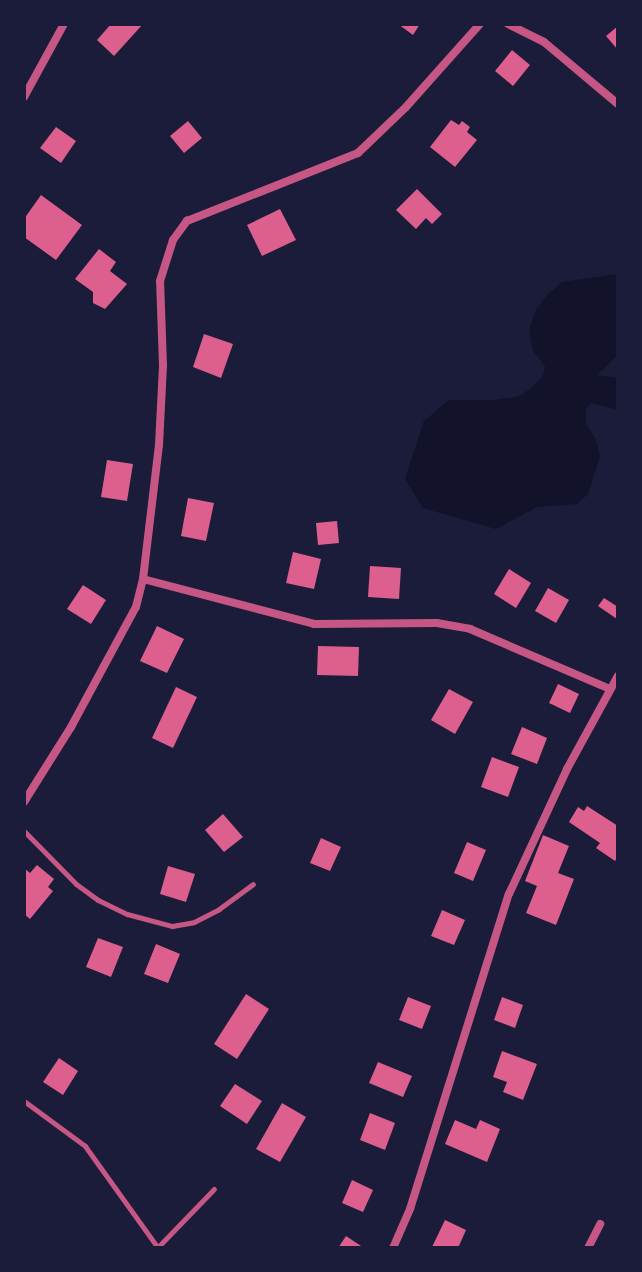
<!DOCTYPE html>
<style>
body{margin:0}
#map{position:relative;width:642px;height:1272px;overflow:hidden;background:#1b1b3a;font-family:"Fira Sans Condensed",sans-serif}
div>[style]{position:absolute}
.water>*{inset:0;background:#12122b}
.building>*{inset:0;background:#dd5f8e}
.service>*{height:5px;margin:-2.5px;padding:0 2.5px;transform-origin:2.5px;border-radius:2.5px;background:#c65784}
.minor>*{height:8px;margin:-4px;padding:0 4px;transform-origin:4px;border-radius:4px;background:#c65784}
span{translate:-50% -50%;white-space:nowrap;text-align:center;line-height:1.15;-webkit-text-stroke:6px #1b1b3a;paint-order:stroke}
.frame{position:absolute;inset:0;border:26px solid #1b1b3a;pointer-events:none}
</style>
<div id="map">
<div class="water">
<i style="clip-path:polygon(618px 274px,618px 355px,597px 375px,618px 378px,618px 410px,591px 403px,586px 410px,586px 424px,596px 440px,600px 456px,588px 494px,577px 504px,537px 507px,496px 529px,423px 508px,405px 479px,424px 421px,449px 400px,495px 400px,520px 396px,530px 389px,543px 376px,545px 366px,533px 351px,529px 330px,536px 310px,547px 295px,562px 282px)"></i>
</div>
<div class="building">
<i style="clip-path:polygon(111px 24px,143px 24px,114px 56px,97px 40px)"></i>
<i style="clip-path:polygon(398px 24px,420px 24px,413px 35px)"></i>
<i style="clip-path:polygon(618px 26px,618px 50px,606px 36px)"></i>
<i style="clip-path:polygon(512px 50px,530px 65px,513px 86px,495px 71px)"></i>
<i style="clip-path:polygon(451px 120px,459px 125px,462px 121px,470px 127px,467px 132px,477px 140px,455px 167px,430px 147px)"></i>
<i style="clip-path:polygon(188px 121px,202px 138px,184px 153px,170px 136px)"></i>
<i style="clip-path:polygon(56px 127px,76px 141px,61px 163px,40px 148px)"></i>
<i style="clip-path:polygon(417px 189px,442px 214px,432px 224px,426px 218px,416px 229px,396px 210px)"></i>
<i style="clip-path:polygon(41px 195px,82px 225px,56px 260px,24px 237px,24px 219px)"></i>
<i style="clip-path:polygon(280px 209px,296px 240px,262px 256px,247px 225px)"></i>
<i style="clip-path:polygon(99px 249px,116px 262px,110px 271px,127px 284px,105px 309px,93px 303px,93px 292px,75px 279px)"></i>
<i style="clip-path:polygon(204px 334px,233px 344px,221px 378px,193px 367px)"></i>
<i style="clip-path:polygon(107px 460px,133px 464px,127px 501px,101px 497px)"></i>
<i style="clip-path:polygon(188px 498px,214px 503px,206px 541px,181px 536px)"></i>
<i style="clip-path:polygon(337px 521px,339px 543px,318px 545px,316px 523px)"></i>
<i style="clip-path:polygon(293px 552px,321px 559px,314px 589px,286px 583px)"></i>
<i style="clip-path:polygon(370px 566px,401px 568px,399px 599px,368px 597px)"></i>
<i style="clip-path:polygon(509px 569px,531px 583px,516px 608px,494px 594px)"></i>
<i style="clip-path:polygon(83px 585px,106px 600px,91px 624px,67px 609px)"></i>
<i style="clip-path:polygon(548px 588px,569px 600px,556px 623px,535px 611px)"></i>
<i style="clip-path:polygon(604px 598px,618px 607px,617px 619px,598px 606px)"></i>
<i style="clip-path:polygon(157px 626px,184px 639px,167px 673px,140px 661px)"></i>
<i style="clip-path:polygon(318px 646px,359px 647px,358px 676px,317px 675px)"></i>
<i style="clip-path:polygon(558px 684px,579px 694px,570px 713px,549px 703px)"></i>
<i style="clip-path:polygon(176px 687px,197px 697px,173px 748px,152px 738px)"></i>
<i style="clip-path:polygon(449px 689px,473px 702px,455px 734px,431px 720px)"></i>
<i style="clip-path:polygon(522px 727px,547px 738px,537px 764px,511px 754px)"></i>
<i style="clip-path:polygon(492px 757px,519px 767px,508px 797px,481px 787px)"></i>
<i style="clip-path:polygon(587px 806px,618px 826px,618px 856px,615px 861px,596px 848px,600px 843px,569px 822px,578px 807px,584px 811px)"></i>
<i style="clip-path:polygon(223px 814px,243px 837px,224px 852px,205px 830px)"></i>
<i style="clip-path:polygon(543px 835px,569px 846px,558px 873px,574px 879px,556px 925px,526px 913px,537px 886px,525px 881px)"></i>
<i style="clip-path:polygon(321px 838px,341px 847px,330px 871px,310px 863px)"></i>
<i style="clip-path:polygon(467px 842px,486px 850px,473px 881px,454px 873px)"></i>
<i style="clip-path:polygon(37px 865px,54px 879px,48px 887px,53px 891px,30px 919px,24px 914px,24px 868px,30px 873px)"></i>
<i style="clip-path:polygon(168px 866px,195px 874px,186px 902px,160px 894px)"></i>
<i style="clip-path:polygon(442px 910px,465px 920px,454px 945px,431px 936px)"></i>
<i style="clip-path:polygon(98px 938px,123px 947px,111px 977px,86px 967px)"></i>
<i style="clip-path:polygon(156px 944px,180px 954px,168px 983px,144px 974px)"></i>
<i style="clip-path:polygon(246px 994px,269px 1009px,237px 1059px,214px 1044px)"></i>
<i style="clip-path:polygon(408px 997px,431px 1006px,422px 1029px,399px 1020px)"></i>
<i style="clip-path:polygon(502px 997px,523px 1005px,515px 1028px,494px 1020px)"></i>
<i style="clip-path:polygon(502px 1051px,537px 1064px,523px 1100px,503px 1092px,507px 1082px,493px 1077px)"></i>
<i style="clip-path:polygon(59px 1058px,78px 1071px,63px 1095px,43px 1082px)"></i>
<i style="clip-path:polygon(378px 1062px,412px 1076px,403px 1097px,369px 1083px)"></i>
<i style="clip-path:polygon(235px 1084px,262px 1101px,247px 1124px,220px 1106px)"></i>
<i style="clip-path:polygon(282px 1103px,306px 1117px,280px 1162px,256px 1149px)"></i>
<i style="clip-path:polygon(370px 1113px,395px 1123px,385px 1150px,360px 1140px)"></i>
<i style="clip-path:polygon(455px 1120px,476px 1129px,480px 1120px,500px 1129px,487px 1162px,445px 1144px)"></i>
<i style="clip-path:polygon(352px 1180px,373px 1190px,363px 1212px,342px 1203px)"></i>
<i style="clip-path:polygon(445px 1220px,466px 1230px,458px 1248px,432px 1247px)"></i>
<i style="clip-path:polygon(346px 1236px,364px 1248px,338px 1248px)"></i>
</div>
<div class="service">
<i style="left:24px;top:831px;width:74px;rotate:45.5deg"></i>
<i style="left:76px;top:884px;width:27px;rotate:36deg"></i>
<i style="left:98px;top:900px;width:32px;rotate:26deg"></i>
<i style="left:127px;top:914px;width:47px;rotate:14.9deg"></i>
<i style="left:172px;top:926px;width:22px;rotate:-10deg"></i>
<i style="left:194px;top:922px;width:28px;rotate:-27deg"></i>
<i style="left:219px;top:909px;width:42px;rotate:-36.3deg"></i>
<i style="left:24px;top:1101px;width:76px;rotate:36.4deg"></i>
<i style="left:85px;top:1146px;width:125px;rotate:54.4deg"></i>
<i style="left:157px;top:1248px;width:82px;rotate:-46deg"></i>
</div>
<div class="minor">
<i style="left:508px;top:24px;width:40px;rotate:26.6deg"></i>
<i style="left:544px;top:42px;width:97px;rotate:40deg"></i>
<i style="left:24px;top:97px;width:83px;rotate:-61.3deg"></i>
<i style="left:143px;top:579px;width:177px;rotate:14.7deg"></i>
<i style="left:314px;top:624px;width:123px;rotate:-0.5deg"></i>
<i style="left:437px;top:623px;width:34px;rotate:10deg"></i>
<i style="left:470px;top:629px;width:152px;rotate:23.2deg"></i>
<i style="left:24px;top:802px;width:89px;rotate:-57.9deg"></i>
<i style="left:71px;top:727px;width:136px;rotate:-61.6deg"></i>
<i style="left:136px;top:607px;width:29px;rotate:-76deg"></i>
<i style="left:143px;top:579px;width:135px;rotate:-83.2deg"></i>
<i style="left:159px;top:445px;width:80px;rotate:-87.1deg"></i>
<i style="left:163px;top:365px;width:84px;rotate:-92deg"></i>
<i style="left:160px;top:281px;width:43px;rotate:-72.4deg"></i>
<i style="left:173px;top:240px;width:24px;rotate:-54deg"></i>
<i style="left:187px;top:221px;width:184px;rotate:-21.7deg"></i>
<i style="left:358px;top:153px;width:66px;rotate:-43.8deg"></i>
<i style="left:406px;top:107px;width:111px;rotate:-48.3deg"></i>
<i style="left:393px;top:1248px;width:43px;rotate:-66.4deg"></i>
<i style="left:410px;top:1209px;width:330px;rotate:-72.6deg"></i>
<i style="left:509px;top:894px;width:138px;rotate:-65.1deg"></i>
<i style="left:567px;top:769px;width:106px;rotate:-61.3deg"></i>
<i style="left:588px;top:1248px;width:27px;rotate:-63deg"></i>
</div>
<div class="frame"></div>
</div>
